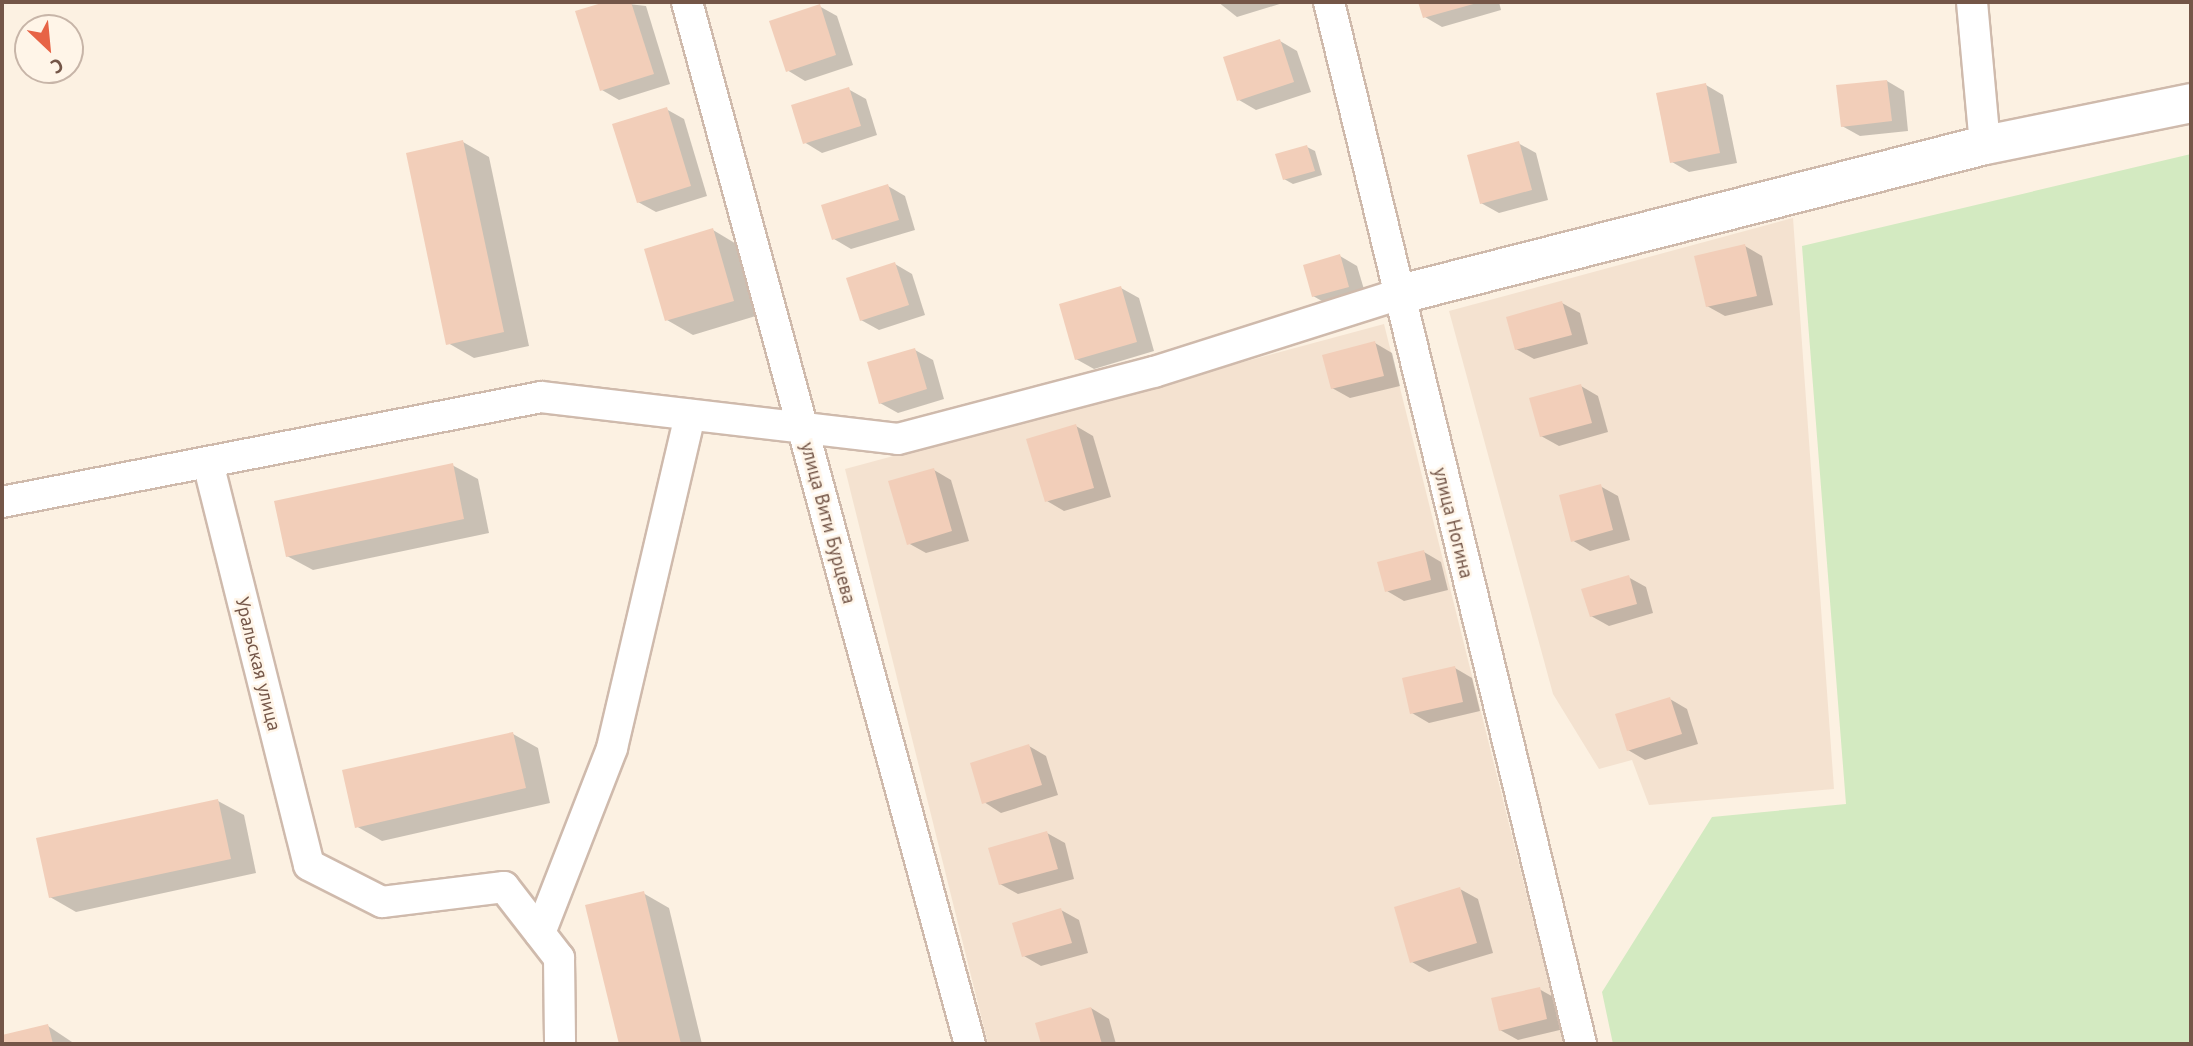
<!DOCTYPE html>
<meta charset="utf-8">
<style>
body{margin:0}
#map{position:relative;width:2193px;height:1046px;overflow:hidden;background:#fcf1e2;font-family:"PT Sans",sans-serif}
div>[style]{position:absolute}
.residential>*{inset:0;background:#f4e2d0}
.green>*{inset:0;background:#d3eac1}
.shadow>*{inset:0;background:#0003}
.building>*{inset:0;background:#f2ceb9}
.roads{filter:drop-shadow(2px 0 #cfbaac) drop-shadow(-2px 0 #cfbaac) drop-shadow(0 2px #cfbaac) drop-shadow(0 -2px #cfbaac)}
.street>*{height:30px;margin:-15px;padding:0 15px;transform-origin:15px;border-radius:15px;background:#fff}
.secondary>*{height:38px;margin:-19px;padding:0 19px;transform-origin:19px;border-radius:19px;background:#fff}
span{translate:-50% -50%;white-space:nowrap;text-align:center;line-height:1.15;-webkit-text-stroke:5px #fff5e8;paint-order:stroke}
.street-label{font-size:19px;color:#745648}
.frame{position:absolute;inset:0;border:4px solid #745648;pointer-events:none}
.north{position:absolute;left:14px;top:14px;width:70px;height:70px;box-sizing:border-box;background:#fff5e8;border:2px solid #c7b5a8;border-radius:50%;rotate:154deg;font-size:19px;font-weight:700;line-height:28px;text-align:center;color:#745648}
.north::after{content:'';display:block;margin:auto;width:24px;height:32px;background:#e76446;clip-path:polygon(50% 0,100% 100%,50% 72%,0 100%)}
</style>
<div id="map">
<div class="residential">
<i style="clip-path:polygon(1793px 218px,1834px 789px,1649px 805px,1632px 760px,1599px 769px,1553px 694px,1449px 311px)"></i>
<i style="clip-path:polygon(1384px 324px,1564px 1044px,988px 1044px,845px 469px)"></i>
</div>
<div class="green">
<i style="clip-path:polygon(2191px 154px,2191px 1044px,1613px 1044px,1602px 992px,1712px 817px,1846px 804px,1802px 246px)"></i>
</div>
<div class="shadow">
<i style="clip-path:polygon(611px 2px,646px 6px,670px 84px,619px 100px,602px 90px,577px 12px)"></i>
<i style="clip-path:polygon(1218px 2px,1282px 2px,1283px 3px,1237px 17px)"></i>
<i style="clip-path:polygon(1420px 2px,1499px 2px,1501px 10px,1442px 27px,1425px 17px)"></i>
<i style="clip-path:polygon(819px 6px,837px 16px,853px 65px,805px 81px,787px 70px)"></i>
<i style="clip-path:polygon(1280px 41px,1297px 51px,1311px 92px,1256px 110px,1239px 100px)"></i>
<i style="clip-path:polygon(1887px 81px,1904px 91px,1908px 131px,1860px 136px,1842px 126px)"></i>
<i style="clip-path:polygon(1706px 85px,1723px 95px,1737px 163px,1689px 172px,1672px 162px)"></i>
<i style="clip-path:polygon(848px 89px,866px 99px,877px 135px,822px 153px,804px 142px)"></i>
<i style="clip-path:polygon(666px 109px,684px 119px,707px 196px,656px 212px,638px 202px)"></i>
<i style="clip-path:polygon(463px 142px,489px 157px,529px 346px,474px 358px,448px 343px)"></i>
<i style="clip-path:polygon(1518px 143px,1536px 153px,1548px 200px,1499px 213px,1481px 203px)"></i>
<i style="clip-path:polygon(1307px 147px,1315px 151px,1322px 175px,1293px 184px,1284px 179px)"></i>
<i style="clip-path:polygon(888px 186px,905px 196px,915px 230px,851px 249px,834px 239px)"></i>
<i style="clip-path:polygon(713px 230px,738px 245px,759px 315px,693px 335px,667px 320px)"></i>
<i style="clip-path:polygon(1745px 246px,1762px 256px,1773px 305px,1725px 316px,1707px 306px)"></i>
<i style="clip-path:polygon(1340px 256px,1357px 266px,1366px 296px,1331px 306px,1313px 296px)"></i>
<i style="clip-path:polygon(895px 264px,912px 274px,925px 315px,879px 330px,861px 320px)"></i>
<i style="clip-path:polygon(1121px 288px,1139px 298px,1154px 351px,1094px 369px,1076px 359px)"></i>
<i style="clip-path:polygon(1562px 303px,1580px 313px,1588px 344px,1534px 359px,1516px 349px)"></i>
<i style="clip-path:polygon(1375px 343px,1392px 353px,1400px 386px,1350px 398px,1332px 388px)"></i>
<i style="clip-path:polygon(915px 350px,933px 360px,944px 399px,898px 413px,880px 403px)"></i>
<i style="clip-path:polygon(1581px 386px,1598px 396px,1608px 432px,1559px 446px,1541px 436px)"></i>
<i style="clip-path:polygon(1076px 426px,1093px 436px,1111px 497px,1064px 511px,1047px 501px)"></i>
<i style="clip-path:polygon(452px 465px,478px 479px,489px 533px,313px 570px,287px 556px)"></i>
<i style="clip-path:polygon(934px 470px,951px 480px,969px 541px,926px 553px,908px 543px)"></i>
<i style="clip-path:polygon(1600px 486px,1618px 496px,1630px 540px,1590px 551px,1572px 540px)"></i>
<i style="clip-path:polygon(1424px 552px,1441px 562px,1448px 590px,1404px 601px,1387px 591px)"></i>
<i style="clip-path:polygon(1628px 577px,1646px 587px,1653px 613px,1609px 626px,1591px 616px)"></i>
<i style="clip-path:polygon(1455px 668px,1472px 678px,1480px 711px,1429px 723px,1412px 713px)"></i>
<i style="clip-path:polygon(1670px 699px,1687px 709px,1698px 744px,1645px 760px,1628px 750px)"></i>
<i style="clip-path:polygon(513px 734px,538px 748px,550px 803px,382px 841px,356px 826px)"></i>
<i style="clip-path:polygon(1029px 746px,1046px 756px,1058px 795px,1001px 813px,984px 802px)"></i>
<i style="clip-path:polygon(218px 801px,244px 815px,256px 873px,76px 912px,50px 897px)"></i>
<i style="clip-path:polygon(1047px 833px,1065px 843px,1074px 879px,1018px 894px,1000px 884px)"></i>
<i style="clip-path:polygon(1460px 889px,1478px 899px,1493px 953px,1429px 972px,1412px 962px)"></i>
<i style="clip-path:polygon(643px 893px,669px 908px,702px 1044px,621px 1044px,587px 906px)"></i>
<i style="clip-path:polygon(1061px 910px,1079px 920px,1088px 953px,1041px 966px,1024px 956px)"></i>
<i style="clip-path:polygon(1539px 989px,1557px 999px,1564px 1029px,1518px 1040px,1500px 1030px)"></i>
<i style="clip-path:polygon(1091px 1008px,1109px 1019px,1116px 1044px,1043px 1044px,1037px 1024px)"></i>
<i style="clip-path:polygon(48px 1026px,75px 1044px,2px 1044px,2px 1037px)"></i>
</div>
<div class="building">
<i style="clip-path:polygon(605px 2px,631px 2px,654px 74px,600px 91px,575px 11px)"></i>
<i style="clip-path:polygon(1418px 2px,1477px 2px,1477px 3px,1423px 18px)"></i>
<i style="clip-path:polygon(820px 4px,836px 55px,786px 72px,769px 21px)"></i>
<i style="clip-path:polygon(1280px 39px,1294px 82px,1237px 101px,1223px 57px)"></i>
<i style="clip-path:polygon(1887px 80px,1892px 121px,1841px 127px,1836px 85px)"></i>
<i style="clip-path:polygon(1706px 83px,1720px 153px,1670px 163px,1656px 93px)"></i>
<i style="clip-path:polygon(849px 87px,861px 126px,803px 144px,791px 105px)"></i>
<i style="clip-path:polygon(667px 107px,691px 186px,637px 203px,612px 124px)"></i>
<i style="clip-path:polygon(463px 140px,504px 332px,446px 345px,406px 153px)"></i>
<i style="clip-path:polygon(1519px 141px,1532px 190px,1480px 204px,1467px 155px)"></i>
<i style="clip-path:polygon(1307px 145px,1315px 171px,1283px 180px,1275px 154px)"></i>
<i style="clip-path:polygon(888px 184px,899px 220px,832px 240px,821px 205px)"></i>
<i style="clip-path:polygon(713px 228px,734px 301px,665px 321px,644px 249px)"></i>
<i style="clip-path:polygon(1745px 244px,1757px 296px,1706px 307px,1694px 256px)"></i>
<i style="clip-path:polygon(1340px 254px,1349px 287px,1312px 297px,1303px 265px)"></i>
<i style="clip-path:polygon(895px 262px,909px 305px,860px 321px,846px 278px)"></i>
<i style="clip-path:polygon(1121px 286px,1137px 342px,1075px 360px,1059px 304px)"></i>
<i style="clip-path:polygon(1562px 301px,1572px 335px,1515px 350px,1506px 317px)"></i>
<i style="clip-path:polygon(1375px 341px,1384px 376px,1331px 389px,1322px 355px)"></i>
<i style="clip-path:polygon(915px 348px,927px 389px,879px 404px,867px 362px)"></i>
<i style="clip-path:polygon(1581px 384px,1592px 423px,1540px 437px,1529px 398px)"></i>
<i style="clip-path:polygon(1076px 424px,1094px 488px,1045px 502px,1026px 439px)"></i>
<i style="clip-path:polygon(453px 463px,464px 519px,286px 557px,274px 501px)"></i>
<i style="clip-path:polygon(934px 468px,952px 531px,907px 545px,888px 481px)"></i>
<i style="clip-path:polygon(1601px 484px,1613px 530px,1571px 542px,1559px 495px)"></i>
<i style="clip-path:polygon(1424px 550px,1431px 580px,1385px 592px,1377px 562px)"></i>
<i style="clip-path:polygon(1629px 575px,1637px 604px,1590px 617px,1581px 589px)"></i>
<i style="clip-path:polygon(1455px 666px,1463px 702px,1410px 714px,1402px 678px)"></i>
<i style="clip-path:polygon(1670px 697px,1682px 734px,1627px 751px,1615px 714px)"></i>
<i style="clip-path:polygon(513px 732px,526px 788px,355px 828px,342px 770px)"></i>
<i style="clip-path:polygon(1029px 744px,1042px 785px,982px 804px,970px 763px)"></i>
<i style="clip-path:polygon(218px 799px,231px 859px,49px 898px,36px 838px)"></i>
<i style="clip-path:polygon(1047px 831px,1058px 869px,999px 885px,988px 848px)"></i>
<i style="clip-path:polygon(1460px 887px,1477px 943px,1410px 963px,1394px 907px)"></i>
<i style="clip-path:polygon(644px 891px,681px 1044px,619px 1044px,585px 905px)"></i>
<i style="clip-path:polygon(1061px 908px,1072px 943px,1022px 957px,1012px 923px)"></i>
<i style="clip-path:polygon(1540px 987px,1547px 1019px,1499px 1031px,1491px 998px)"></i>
<i style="clip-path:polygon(1091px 1007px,1102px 1044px,1041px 1044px,1035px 1023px)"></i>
<i style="clip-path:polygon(48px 1024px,53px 1044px,2px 1044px,2px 1035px)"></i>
</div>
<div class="roads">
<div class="street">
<i style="left:687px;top:2px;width:1080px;rotate:74.81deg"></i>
<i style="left:1329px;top:2px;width:1072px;rotate:76.4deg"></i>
<i style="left:1972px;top:2px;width:144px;rotate:84.8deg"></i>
<i style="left:208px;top:463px;width:414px;rotate:75.9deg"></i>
<i style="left:309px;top:865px;width:82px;rotate:26.9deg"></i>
<i style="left:382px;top:902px;width:123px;rotate:-7deg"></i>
<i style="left:504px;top:887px;width:90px;rotate:52.2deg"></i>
<i style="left:559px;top:958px;width:86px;rotate:89.3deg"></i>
<i style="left:2px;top:502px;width:549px;rotate:-11.02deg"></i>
<i style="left:541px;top:397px;width:359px;rotate:6.7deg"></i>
<i style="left:898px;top:439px;width:265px;rotate:-14.7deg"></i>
<i style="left:1154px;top:372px;width:255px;rotate:-17.6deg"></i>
<i style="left:540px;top:933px;width:199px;rotate:-68.7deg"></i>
<i style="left:612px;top:748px;width:342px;rotate:-76.8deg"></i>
</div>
<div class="secondary">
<i style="left:1397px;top:295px;width:607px;rotate:-14.31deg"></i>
<i style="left:1985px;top:145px;width:210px;rotate:-11.5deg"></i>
</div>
</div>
<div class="street-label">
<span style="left:828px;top:523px;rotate:75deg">улица Вити Бурцева</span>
<span style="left:1453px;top:523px;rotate:76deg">улица Ногина</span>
<span style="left:258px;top:664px;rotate:76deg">Уральская улица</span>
</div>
<div class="frame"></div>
<div class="north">С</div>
</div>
